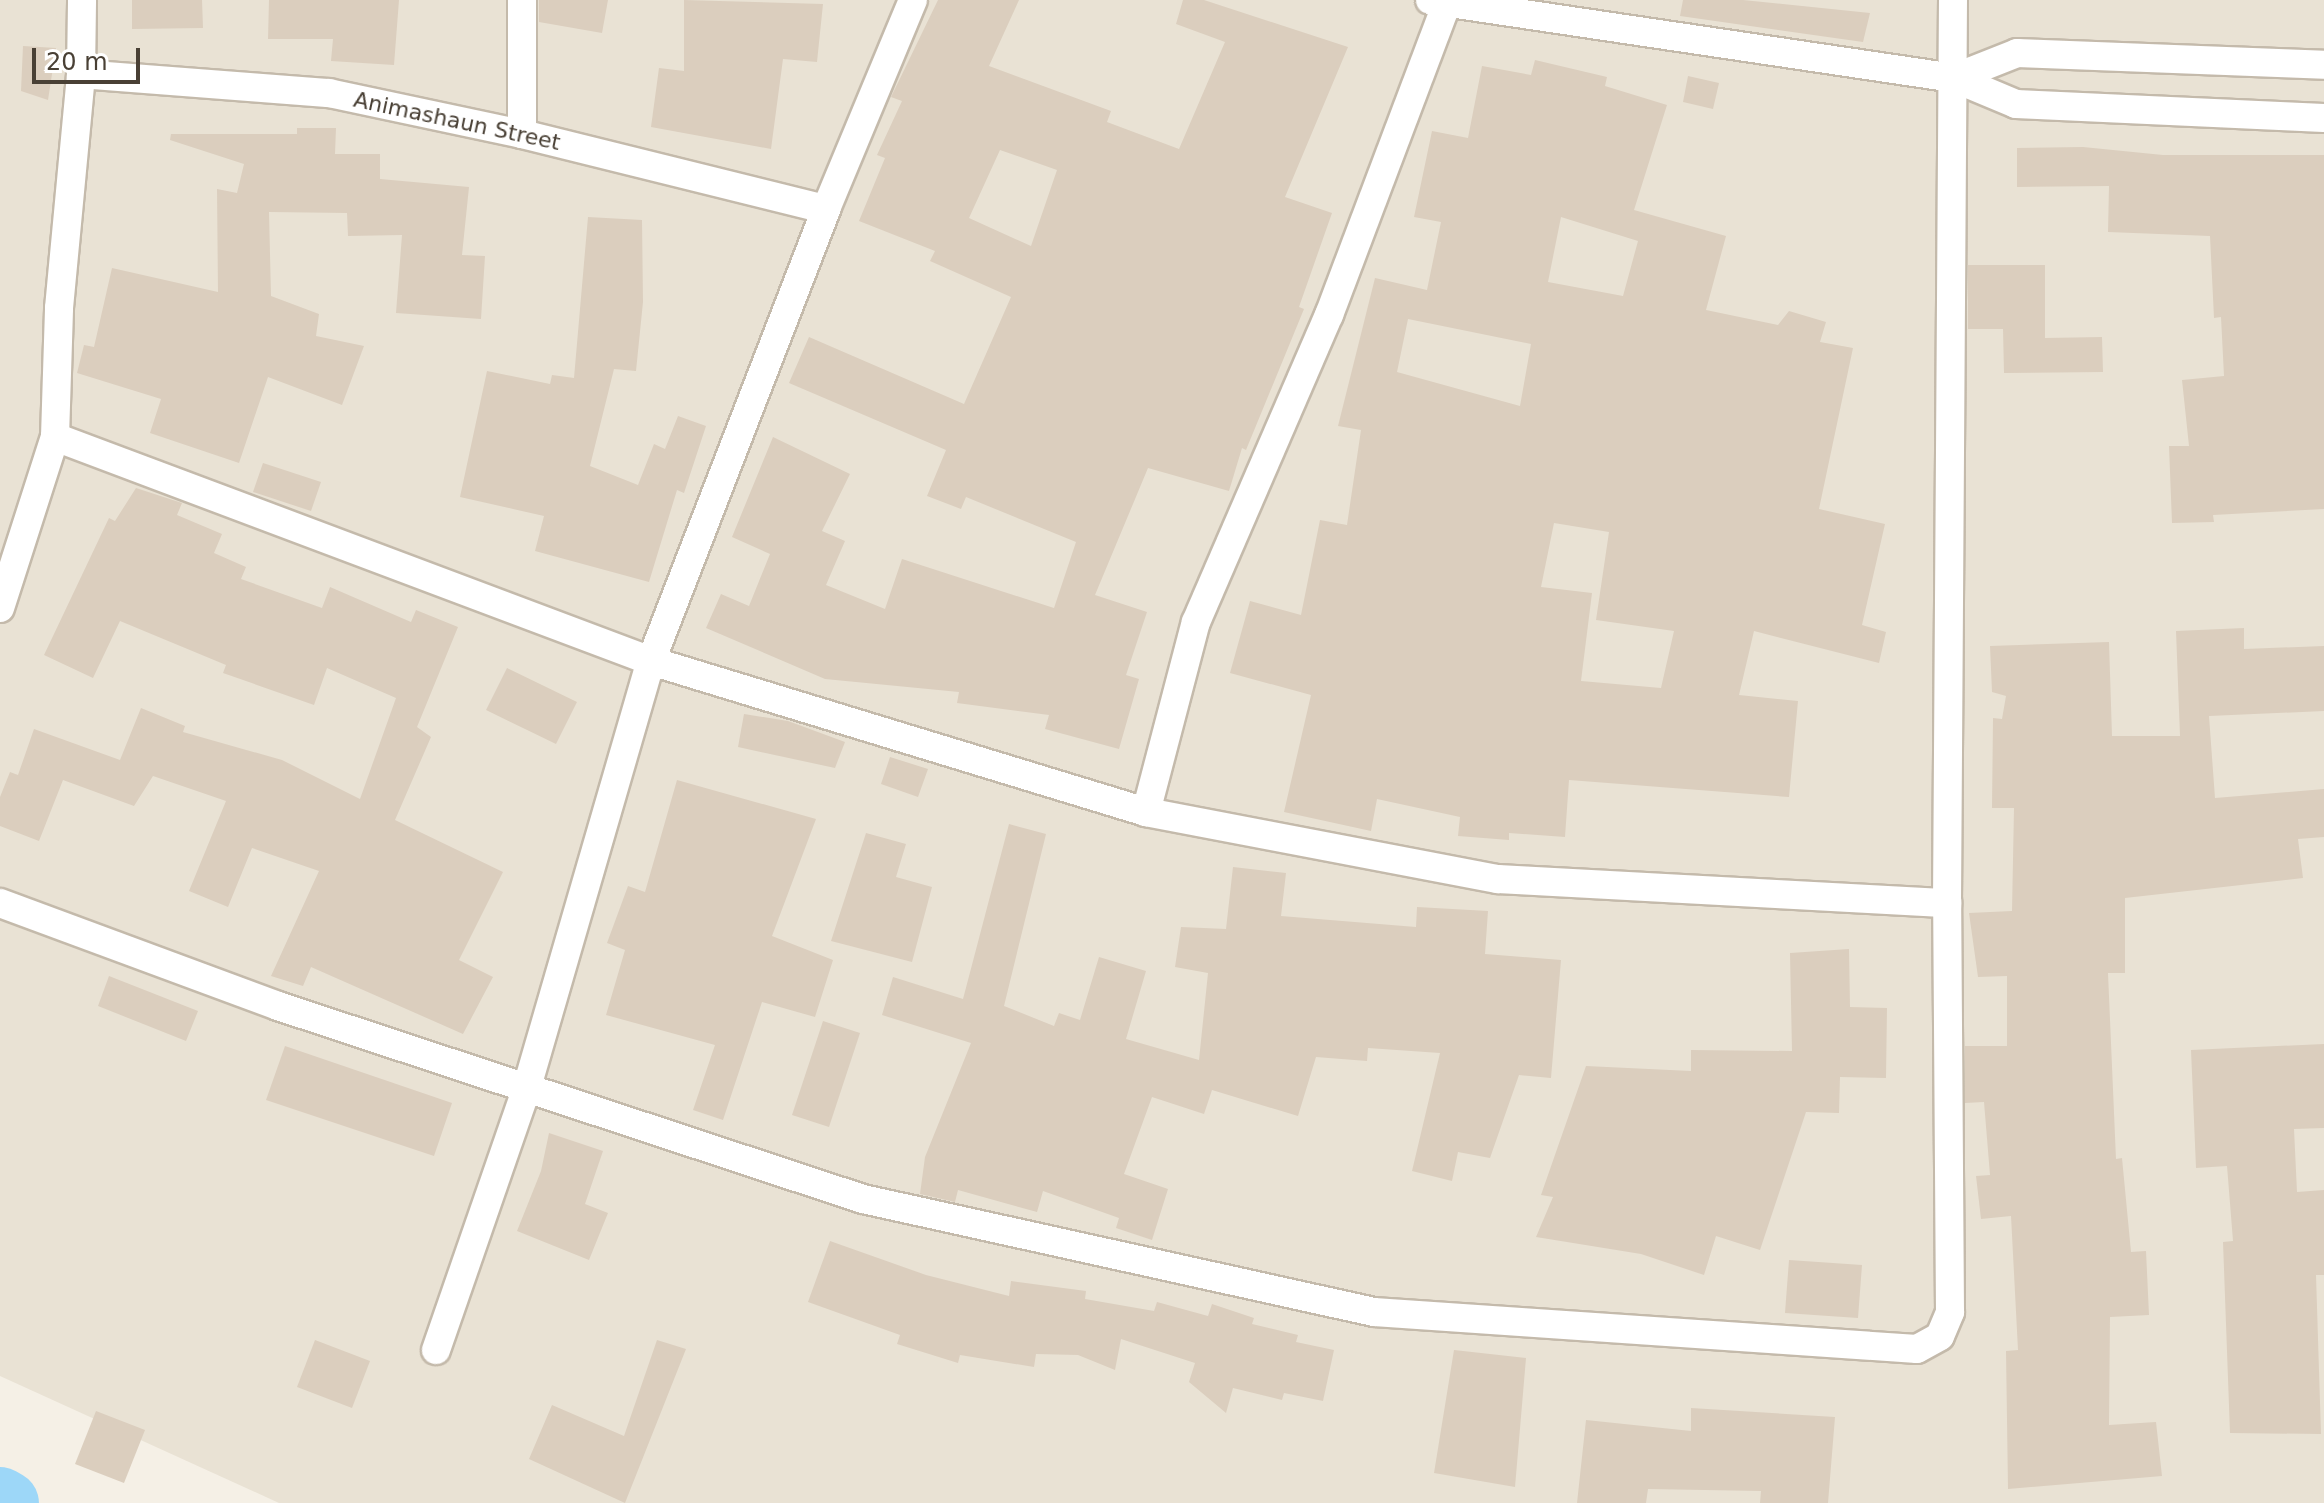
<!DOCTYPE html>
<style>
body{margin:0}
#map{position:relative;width:2324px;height:1503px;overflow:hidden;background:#f5f0e6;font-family:"DejaVu Sans",sans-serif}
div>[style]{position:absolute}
.residential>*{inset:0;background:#e9e2d4}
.river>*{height:64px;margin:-32px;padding:0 32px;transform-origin:32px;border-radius:32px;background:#9dd7f8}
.building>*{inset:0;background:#dbcebe}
.roads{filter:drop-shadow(2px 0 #c4baab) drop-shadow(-2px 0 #c4baab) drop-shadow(0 2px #c4baab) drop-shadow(0 -2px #c4baab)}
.street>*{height:28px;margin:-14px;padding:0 14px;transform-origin:14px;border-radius:14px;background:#fff}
span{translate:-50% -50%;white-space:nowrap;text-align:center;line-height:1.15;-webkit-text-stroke:6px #fff;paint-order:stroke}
.street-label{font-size:22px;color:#494035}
.scale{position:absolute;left:32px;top:48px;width:108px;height:36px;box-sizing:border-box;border:4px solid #494035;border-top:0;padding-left:10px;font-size:24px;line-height:28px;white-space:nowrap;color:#494035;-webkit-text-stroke:6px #fff;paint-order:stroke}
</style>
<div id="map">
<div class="residential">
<i style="clip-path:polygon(0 0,2324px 0,2324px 1503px,279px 1503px,0 1376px)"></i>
</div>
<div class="river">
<i style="left:0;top:1499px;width:8px;rotate:30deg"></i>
</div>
<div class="building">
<i style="clip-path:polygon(132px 0,202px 0,203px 28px,132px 29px)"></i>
<i style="clip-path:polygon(269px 0,399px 0,394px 65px,331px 61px,333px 39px,268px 39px)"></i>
<i style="clip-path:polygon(539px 0,608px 0,602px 33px,539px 22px)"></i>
<i style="clip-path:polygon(684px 0,823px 4px,817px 62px,783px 59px,771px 149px,651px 127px,659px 68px,684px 71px)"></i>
<i style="clip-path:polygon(evenodd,938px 0,1019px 0,989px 66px,1111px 111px,1107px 122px,1179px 149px,1225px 42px,1176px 24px,1183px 0,1204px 0,1348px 47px,1285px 197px,1332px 213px,1299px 307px,1304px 309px,1246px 450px,1242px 448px,1229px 491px,1148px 468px,1095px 595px,1147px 612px,1126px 675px,1139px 679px,1119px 749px,1045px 729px,1049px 715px,957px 703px,959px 692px,825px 679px,706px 628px,721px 594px,749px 606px,770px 554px,732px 537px,773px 437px,850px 474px,822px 531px,845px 541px,826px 585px,885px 609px,902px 559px,1054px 608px,1076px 542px,966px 497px,961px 509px,927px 496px,946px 450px,789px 383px,809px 337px,964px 404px,1011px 297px,930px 261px,935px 251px,859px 221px,885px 158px,877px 155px,902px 101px,891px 97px,938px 0,1000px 150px,1057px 170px,1031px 246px,969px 218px,1000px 150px)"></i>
<i style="clip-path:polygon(1683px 0,1743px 0,1870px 13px,1863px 42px,1680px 16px)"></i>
<i style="clip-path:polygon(23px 46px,56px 48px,48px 100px,21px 91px)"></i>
<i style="clip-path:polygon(evenodd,1535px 60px,1607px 77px,1605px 86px,1667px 105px,1634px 210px,1726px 236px,1706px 310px,1778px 325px,1789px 311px,1826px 322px,1820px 342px,1853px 348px,1819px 509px,1885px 524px,1862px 625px,1886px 632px,1879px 663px,1754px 631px,1739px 695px,1798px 701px,1789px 797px,1569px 780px,1565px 837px,1509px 833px,1509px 840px,1458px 836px,1460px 817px,1377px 799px,1371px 831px,1284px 812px,1311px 695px,1230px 673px,1250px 601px,1301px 615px,1320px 520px,1347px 525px,1361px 430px,1338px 426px,1375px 278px,1427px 290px,1441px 222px,1414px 217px,1432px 131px,1468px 138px,1482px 66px,1531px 75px,1535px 60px,1561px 217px,1638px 241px,1623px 296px,1548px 282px,1561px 217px,1535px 60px,1408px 319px,1531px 344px,1520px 406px,1397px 372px,1408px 319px,1535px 60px,1554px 523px,1609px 532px,1596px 620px,1674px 631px,1661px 688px,1581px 681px,1592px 593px,1541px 587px,1554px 523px)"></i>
<i style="clip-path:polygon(1688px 76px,1719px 83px,1713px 109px,1683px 102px)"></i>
<i style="clip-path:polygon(297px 128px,336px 128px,335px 154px,380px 154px,380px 179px,469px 187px,462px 255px,485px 256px,481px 319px,396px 313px,402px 235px,348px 236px,347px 213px,269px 212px,271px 296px,319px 314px,316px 336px,364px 346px,342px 405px,268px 377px,239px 463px,150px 433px,161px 399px,77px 373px,84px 345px,94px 347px,112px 268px,218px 292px,217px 189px,237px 193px,244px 164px,170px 140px,171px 134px,297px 134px)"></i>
<i style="clip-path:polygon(2083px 147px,2163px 155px,2324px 155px,2324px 509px,2213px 515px,2214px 522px,2172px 523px,2169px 446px,2189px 446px,2182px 380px,2224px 376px,2221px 317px,2214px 318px,2210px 236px,2108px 232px,2109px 186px,2017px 187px,2017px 148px)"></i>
<i style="clip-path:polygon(588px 217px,642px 220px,643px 302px,636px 371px,614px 369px,590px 466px,638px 485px,654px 444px,665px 449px,678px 416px,706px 426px,684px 493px,677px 490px,649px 582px,535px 551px,544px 516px,460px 497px,487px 371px,550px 384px,552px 375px,574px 378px)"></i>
<i style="clip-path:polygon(1968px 265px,2045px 265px,2045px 338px,2102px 337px,2103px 372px,2004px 373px,2003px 329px,1968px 329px)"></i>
<i style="clip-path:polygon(263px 463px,321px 482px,311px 511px,253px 492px)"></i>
<i style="clip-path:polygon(136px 488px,182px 503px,177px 515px,222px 534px,214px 553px,246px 567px,241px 579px,322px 608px,330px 587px,411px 622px,416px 610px,458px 627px,417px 727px,431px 737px,395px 820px,503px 872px,459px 960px,493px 977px,463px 1034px,311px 967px,303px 986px,271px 976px,319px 871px,252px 848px,228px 907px,189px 891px,226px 801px,153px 776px,134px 806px,63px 780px,39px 841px,0 826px,0 797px,10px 772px,18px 775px,34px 729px,120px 760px,141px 708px,185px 726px,183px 732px,282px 760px,360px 799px,396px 698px,327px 668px,314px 705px,223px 673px,226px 665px,120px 621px,93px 678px,44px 655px,109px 518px,115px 521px)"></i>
<i style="clip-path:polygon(2244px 628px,2244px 649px,2324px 646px,2324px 711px,2209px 716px,2215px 798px,2324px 789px,2324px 837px,2298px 839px,2303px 878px,2125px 898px,2125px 973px,2108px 973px,2116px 1159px,2122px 1158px,2131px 1252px,2146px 1251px,2149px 1315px,2110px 1317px,2109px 1425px,2156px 1422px,2162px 1476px,2008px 1489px,2006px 1351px,2018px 1350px,2011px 1216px,1981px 1219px,1976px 1176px,1990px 1175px,1984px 1102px,1965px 1103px,1965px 1046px,2007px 1046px,2007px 976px,1978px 977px,1969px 913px,2012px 911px,2014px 808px,1992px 808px,1993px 718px,2002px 719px,2006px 696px,1992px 692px,1990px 646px,2109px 642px,2112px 736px,2180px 736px,2176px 631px)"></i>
<i style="clip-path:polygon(507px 668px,577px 702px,556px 744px,486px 710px)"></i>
<i style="clip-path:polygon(744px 714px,788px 721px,845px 742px,835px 768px,738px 747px)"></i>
<i style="clip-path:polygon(890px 757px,928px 769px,918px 797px,881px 784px)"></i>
<i style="clip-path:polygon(677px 780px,816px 819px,772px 936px,833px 960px,815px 1017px,762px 1002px,723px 1120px,693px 1110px,715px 1045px,606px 1015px,625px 950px,607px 943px,628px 886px,645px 892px)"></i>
<i style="clip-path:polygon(1009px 824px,1046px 834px,1004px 1006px,1054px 1026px,1059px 1013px,1080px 1020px,1099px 957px,1146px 971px,1126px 1039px,1199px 1060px,1208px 973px,1175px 967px,1181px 927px,1226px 929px,1233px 867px,1286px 873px,1281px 916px,1416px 927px,1417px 907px,1488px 911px,1485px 954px,1561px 960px,1551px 1078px,1519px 1075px,1490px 1158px,1458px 1152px,1452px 1181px,1412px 1171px,1440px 1053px,1368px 1048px,1367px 1061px,1316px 1057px,1298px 1116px,1212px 1090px,1204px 1114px,1152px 1097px,1124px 1174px,1168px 1189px,1152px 1240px,1116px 1228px,1119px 1218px,1043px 1191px,1037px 1212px,958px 1190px,955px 1202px,920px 1194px,925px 1157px,971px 1043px,882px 1015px,893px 977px,963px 999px)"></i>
<i style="clip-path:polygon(866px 833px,906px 844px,896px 877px,932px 887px,912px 962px,831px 941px)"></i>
<i style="clip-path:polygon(1849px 949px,1850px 1007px,1887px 1008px,1886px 1078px,1840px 1077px,1839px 1113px,1806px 1112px,1760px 1250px,1716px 1236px,1704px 1275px,1641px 1254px,1536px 1237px,1553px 1197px,1541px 1195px,1586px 1066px,1691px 1071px,1691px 1050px,1792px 1051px,1790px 953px)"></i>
<i style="clip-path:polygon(109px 976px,198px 1011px,186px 1041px,98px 1006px)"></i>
<i style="clip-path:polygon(823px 1021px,860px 1033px,829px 1127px,792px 1115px)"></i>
<i style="clip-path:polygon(2324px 1044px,2324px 1128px,2294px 1129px,2297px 1192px,2324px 1190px,2324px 1275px,2316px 1275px,2321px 1434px,2230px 1433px,2223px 1242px,2233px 1241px,2227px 1166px,2196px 1168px,2191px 1050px)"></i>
<i style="clip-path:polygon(285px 1046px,452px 1103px,434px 1156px,266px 1100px)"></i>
<i style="clip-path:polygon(549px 1133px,603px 1151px,585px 1204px,608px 1213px,589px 1260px,517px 1231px,541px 1171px)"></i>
<i style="clip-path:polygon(830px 1241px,926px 1275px,1009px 1296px,1011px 1281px,1086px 1291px,1085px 1299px,1154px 1311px,1157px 1302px,1208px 1316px,1212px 1304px,1254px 1318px,1252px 1324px,1298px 1335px,1296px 1342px,1334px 1350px,1323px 1401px,1284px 1393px,1282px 1400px,1233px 1388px,1226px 1413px,1189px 1382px,1195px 1363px,1121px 1339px,1115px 1370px,1078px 1355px,1036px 1354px,1034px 1367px,960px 1355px,958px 1363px,897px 1344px,900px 1335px,808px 1302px)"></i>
<i style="clip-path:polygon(1789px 1260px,1862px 1265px,1858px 1318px,1785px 1313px)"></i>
<i style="clip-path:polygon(315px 1340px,370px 1361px,352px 1408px,297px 1387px)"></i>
<i style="clip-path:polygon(657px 1340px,686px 1349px,625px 1503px,529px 1459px,552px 1405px,624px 1436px)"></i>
<i style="clip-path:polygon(1454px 1350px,1526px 1358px,1515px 1487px,1434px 1473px)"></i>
<i style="clip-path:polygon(1691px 1408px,1835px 1417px,1828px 1503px,1760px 1503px,1761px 1491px,1648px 1489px,1646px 1503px,1577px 1503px,1586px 1420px,1691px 1431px)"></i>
<i style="clip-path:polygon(96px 1411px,145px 1430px,124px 1483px,75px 1464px)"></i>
</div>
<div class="roads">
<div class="street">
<i style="left:1430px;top:0;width:530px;rotate:8.47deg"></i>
<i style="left:1954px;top:78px;width:67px;rotate:22.8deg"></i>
<i style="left:2016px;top:104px;width:308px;rotate:2.6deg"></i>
<i style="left:81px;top:74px;width:249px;rotate:4.4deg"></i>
<i style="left:329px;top:93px;width:197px;rotate:12deg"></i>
<i style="left:522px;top:134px;width:313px;rotate:13.9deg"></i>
<i style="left:1954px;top:78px;width:68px;rotate:-21.6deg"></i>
<i style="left:2017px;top:53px;width:307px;rotate:2.2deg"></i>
<i style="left:522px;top:134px;width:134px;rotate:-90deg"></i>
<i style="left:55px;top:437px;width:637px;rotate:20.6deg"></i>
<i style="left:651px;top:661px;width:518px;rotate:16.96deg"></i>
<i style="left:1146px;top:812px;width:358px;rotate:10.8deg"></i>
<i style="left:1498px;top:879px;width:450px;rotate:3.1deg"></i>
<i style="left:0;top:608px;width:180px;rotate:-72.2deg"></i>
<i style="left:55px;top:437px;width:129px;rotate:-88.2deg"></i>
<i style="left:59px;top:308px;width:235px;rotate:-84.6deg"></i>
<i style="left:81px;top:74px;width:74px;rotate:-89.2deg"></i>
<i style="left:1146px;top:812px;width:196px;rotate:-75.3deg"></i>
<i style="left:1196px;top:622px;width:335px;rotate:-66.6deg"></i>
<i style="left:1329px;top:315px;width:330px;rotate:-69.3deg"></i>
<i style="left:0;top:903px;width:296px;rotate:20.3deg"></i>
<i style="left:278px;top:1006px;width:616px;rotate:18.26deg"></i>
<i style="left:863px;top:1199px;width:523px;rotate:12.47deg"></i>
<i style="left:1374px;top:1312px;width:544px;rotate:3.9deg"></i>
<i style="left:1917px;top:1349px;width:26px;rotate:-29deg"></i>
<i style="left:1940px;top:1336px;width:26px;rotate:-67deg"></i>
<i style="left:1950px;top:1312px;width:409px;rotate:-90.4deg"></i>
<i style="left:1947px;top:903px;width:903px;rotate:-89.62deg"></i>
<i style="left:436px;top:1350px;width:278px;rotate:-70.9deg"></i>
<i style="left:527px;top:1087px;width:444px;rotate:-73.8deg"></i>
<i style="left:651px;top:661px;width:485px;rotate:-68.8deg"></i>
<i style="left:826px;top:209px;width:226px;rotate:-67.4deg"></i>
</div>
</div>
<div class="street-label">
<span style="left:457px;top:121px;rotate:12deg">Animashaun Street</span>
</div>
<div class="scale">20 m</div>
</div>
